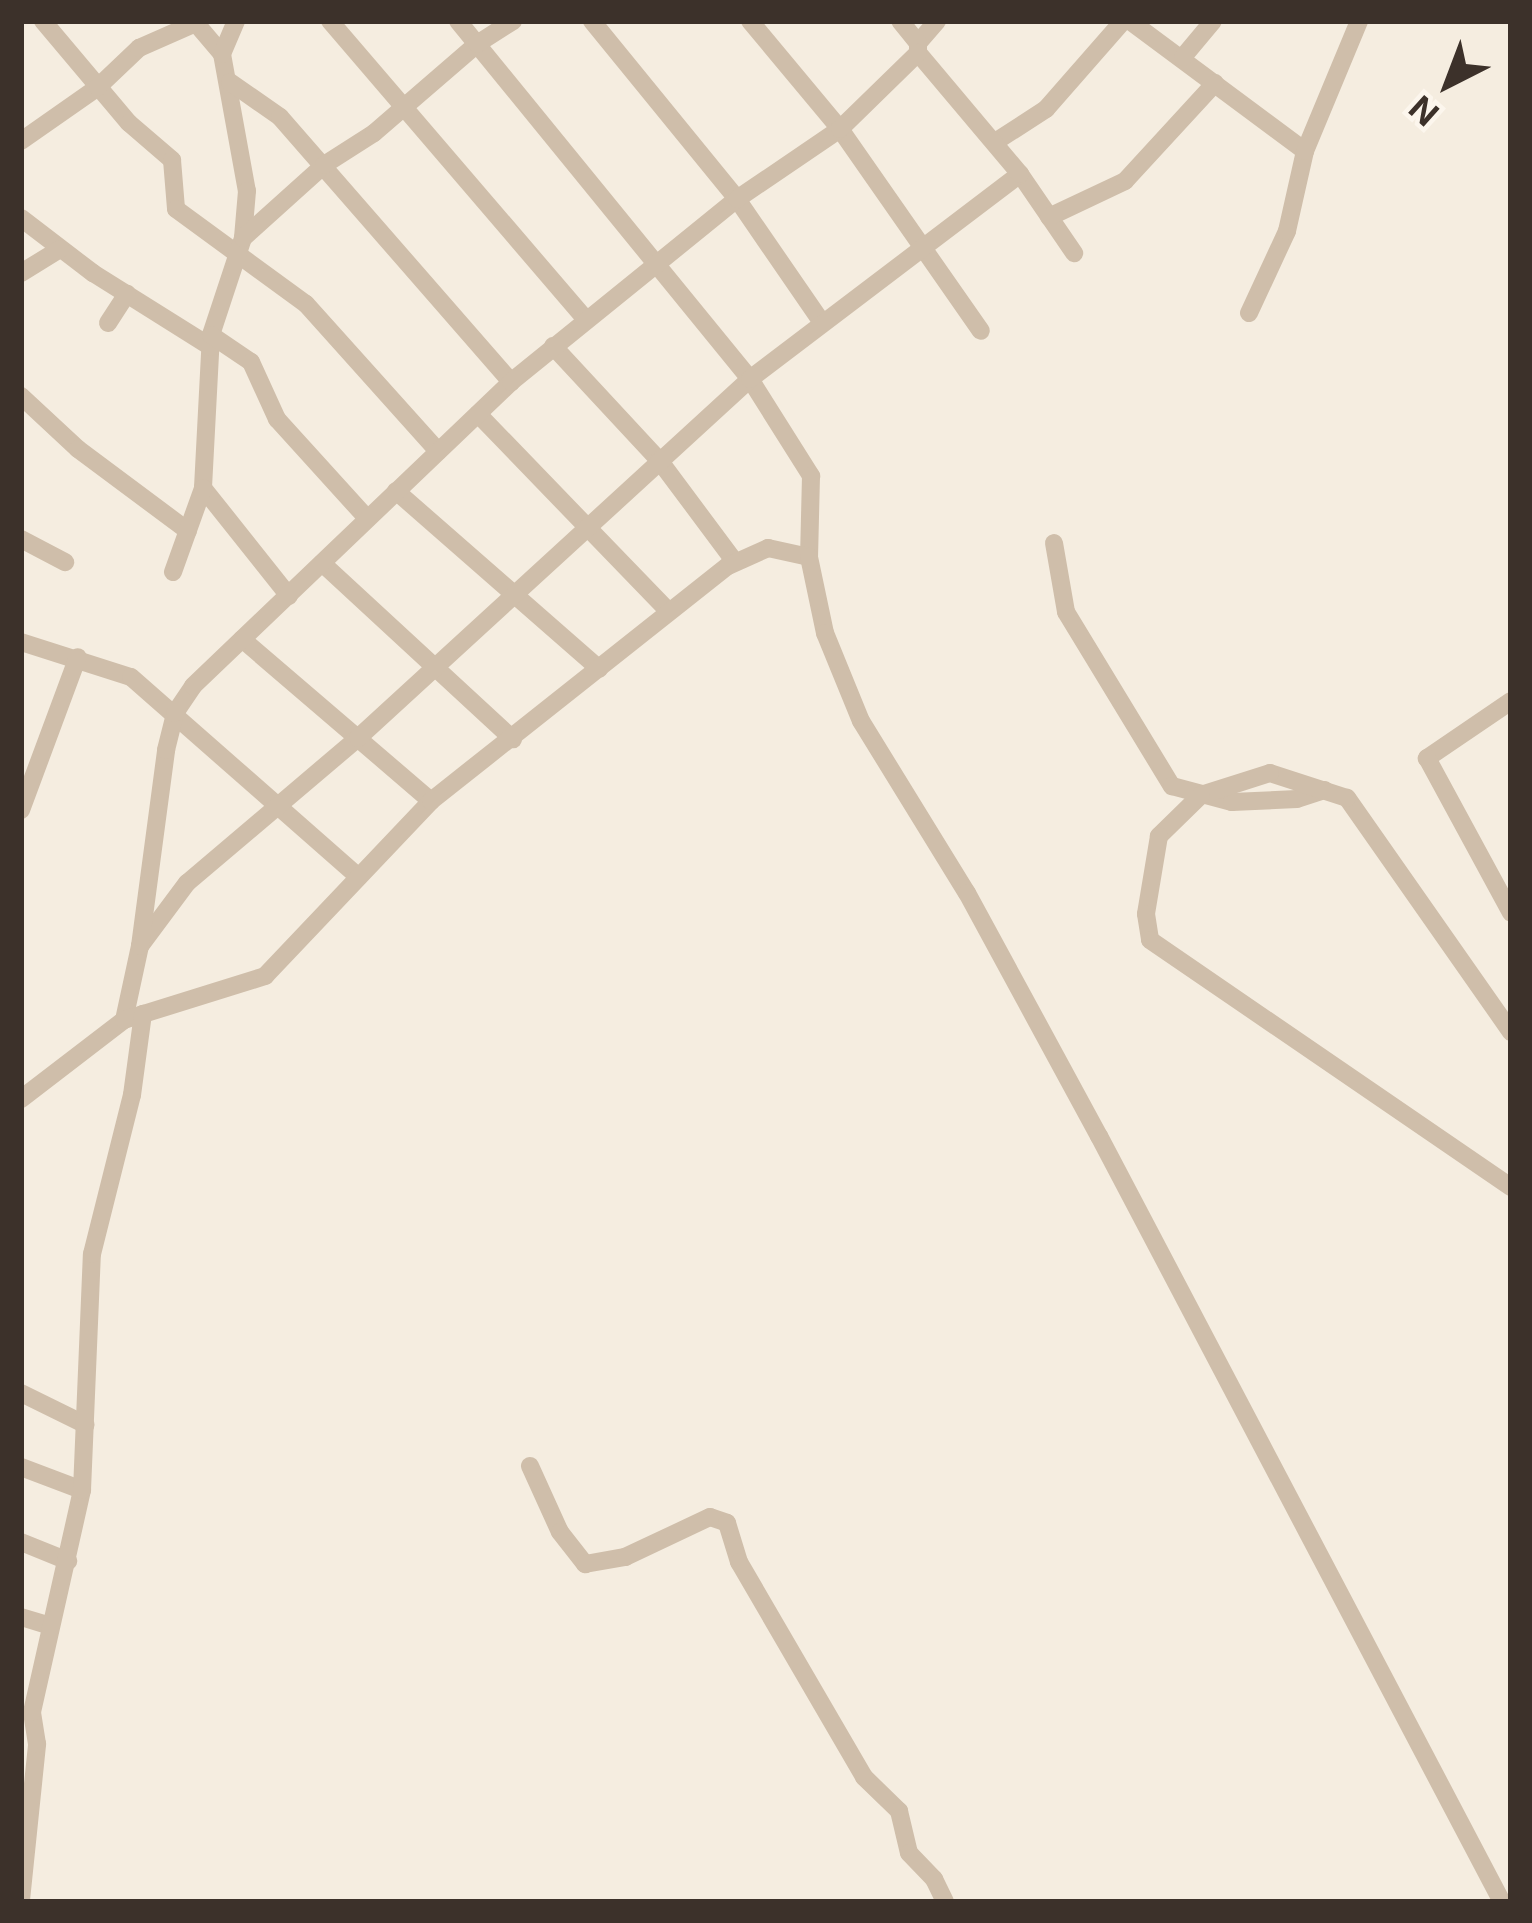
<!DOCTYPE html>
<style>
body{margin:0}
#map{position:relative;width:1532px;height:1923px;overflow:hidden;background:#f5ede0;font-family:Inter,sans-serif}
div>[style]{position:absolute}
.street>*{height:18px;margin:-9px;padding:0 9px;transform-origin:9px;border-radius:9px;background:#cfbeaa}
span{translate:-50% -50%;white-space:nowrap;text-align:center;line-height:1.15;-webkit-text-stroke:12px #fcf6ed;paint-order:stroke}
.frame{position:absolute;inset:0;border:24px solid #3c312a;pointer-events:none}
.north{position:absolute;left:1388px;top:24px;width:120px;height:120px;-webkit-text-stroke:9px #fcf6ed;paint-order:stroke;rotate:222deg;font-size:33px;font-weight:700;line-height:48px;text-align:center;color:#3c312a}
.north::after{content:'';display:block;margin:auto;width:42px;height:54px;background:#3c312a;clip-path:polygon(50% 0,100% 100%,50% 72%,0 100%)}
</style>
<div id="map">
<div class="street">
<i style="left:43px;top:21px;width:133px;rotate:49.9deg"></i>
<i style="left:129px;top:123px;width:57px;rotate:40.7deg"></i>
<i style="left:172px;top:160px;width:49px;rotate:85.3deg"></i>
<i style="left:176px;top:209px;width:161px;rotate:36.2deg"></i>
<i style="left:306px;top:304px;width:198px;rotate:48.1deg"></i>
<i style="left:194px;top:21px;width:43px;rotate:49.7deg"></i>
<i style="left:222px;top:54px;width:139px;rotate:79.7deg"></i>
<i style="left:247px;top:191px;width:47px;rotate:94.9deg"></i>
<i style="left:243px;top:238px;width:102px;rotate:108.3deg"></i>
<i style="left:211px;top:335px;width:153px;rotate:93deg"></i>
<i style="left:203px;top:488px;width:138px;rotate:51.5deg"></i>
<i style="left:330px;top:21px;width:394px;rotate:49.4deg"></i>
<i style="left:458px;top:21px;width:462px;rotate:50.8deg"></i>
<i style="left:750px;top:379px;width:115px;rotate:57.8deg"></i>
<i style="left:811px;top:476px;width:81px;rotate:91.4deg"></i>
<i style="left:592px;top:21px;width:230px;rotate:50.8deg"></i>
<i style="left:737px;top:199px;width:148px;rotate:55.5deg"></i>
<i style="left:750px;top:21px;width:141px;rotate:50.2deg"></i>
<i style="left:840px;top:129px;width:246px;rotate:55.1deg"></i>
<i style="left:1130px;top:21px;width:218px;rotate:36.6deg"></i>
<i style="left:918px;top:43px;width:29px;rotate:-49deg"></i>
<i style="left:222px;top:54px;width:36px;rotate:-67deg"></i>
<i style="left:1183px;top:57px;width:47px;rotate:-50.2deg"></i>
<i style="left:230px;top:82px;width:61px;rotate:35deg"></i>
<i style="left:280px;top:117px;width:352px;rotate:48.9deg"></i>
<i style="left:21px;top:141px;width:94px;rotate:-35deg"></i>
<i style="left:98px;top:87px;width:57px;rotate:-43.6deg"></i>
<i style="left:139px;top:48px;width:62px;rotate:-23.7deg"></i>
<i style="left:995px;top:142px;width:61px;rotate:-32.9deg"></i>
<i style="left:1046px;top:109px;width:117px;rotate:-48.8deg"></i>
<i style="left:1020px;top:174px;width:96px;rotate:55.6deg"></i>
<i style="left:1049px;top:217px;width:84px;rotate:-25.3deg"></i>
<i style="left:1125px;top:181px;width:133px;rotate:-47.4deg"></i>
<i style="left:21px;top:218px;width:91px;rotate:37.4deg"></i>
<i style="left:93px;top:273px;width:139px;rotate:32.1deg"></i>
<i style="left:243px;top:238px;width:109px;rotate:-42deg"></i>
<i style="left:324px;top:165px;width:59px;rotate:-32.6deg"></i>
<i style="left:374px;top:133px;width:136px;rotate:-40.8deg"></i>
<i style="left:477px;top:44px;width:43px;rotate:-32.6deg"></i>
<i style="left:21px;top:273px;width:46px;rotate:-31.6deg"></i>
<i style="left:1249px;top:313px;width:90px;rotate:-65.1deg"></i>
<i style="left:1287px;top:231px;width:82px;rotate:-77.3deg"></i>
<i style="left:1305px;top:151px;width:141px;rotate:-67.4deg"></i>
<i style="left:108px;top:323px;width:35px;rotate:-57deg"></i>
<i style="left:211px;top:335px;width:48px;rotate:34deg"></i>
<i style="left:251px;top:362px;width:63px;rotate:65.5deg"></i>
<i style="left:277px;top:419px;width:132px;rotate:47.8deg"></i>
<i style="left:553px;top:346px;width:156px;rotate:47.1deg"></i>
<i style="left:659px;top:460px;width:127px;rotate:53.3deg"></i>
<i style="left:21px;top:396px;width:78px;rotate:42.9deg"></i>
<i style="left:78px;top:449px;width:137px;rotate:36.7deg"></i>
<i style="left:478px;top:414px;width:274px;rotate:46deg"></i>
<i style="left:396px;top:491px;width:270px;rotate:41.2deg"></i>
<i style="left:21px;top:539px;width:50px;rotate:27.6deg"></i>
<i style="left:1054px;top:543px;width:70px;rotate:80.1deg"></i>
<i style="left:1066px;top:612px;width:204px;rotate:58.7deg"></i>
<i style="left:1172px;top:786px;width:62px;rotate:14.9deg"></i>
<i style="left:1232px;top:802px;width:65px;rotate:-2.6deg"></i>
<i style="left:1297px;top:799px;width:29px;rotate:-18deg"></i>
<i style="left:322px;top:563px;width:260px;rotate:42.7deg"></i>
<i style="left:173px;top:572px;width:89px;rotate:-70.3deg"></i>
<i style="left:242px;top:639px;width:249px;rotate:40.6deg"></i>
<i style="left:21px;top:642px;width:115px;rotate:17.7deg"></i>
<i style="left:131px;top:677px;width:303px;rotate:41.3deg"></i>
<i style="left:1511px;top:701px;width:102px;rotate:145.8deg"></i>
<i style="left:1427px;top:758px;width:176px;rotate:61.5deg"></i>
<i style="left:21px;top:810px;width:163px;rotate:-69.6deg"></i>
<i style="left:140px;top:946px;width:79px;rotate:-53.3deg"></i>
<i style="left:187px;top:883px;width:224px;rotate:-40.3deg"></i>
<i style="left:358px;top:738px;width:532px;rotate:-42.48deg"></i>
<i style="left:750px;top:379px;width:339px;rotate:-37.2deg"></i>
<i style="left:1020px;top:174px;width:158px;rotate:-130.1deg"></i>
<i style="left:918px;top:53px;width:10px;rotate:-90deg"></i>
<i style="left:918px;top:43px;width:28px;rotate:-129deg"></i>
<i style="left:124px;top:1020px;width:76px;rotate:-77.8deg"></i>
<i style="left:140px;top:946px;width:198px;rotate:-82.4deg"></i>
<i style="left:166px;top:750px;width:38px;rotate:-76deg"></i>
<i style="left:175px;top:713px;width:32px;rotate:-56deg"></i>
<i style="left:193px;top:686px;width:440px;rotate:-43.7deg"></i>
<i style="left:511px;top:382px;width:291px;rotate:-39deg"></i>
<i style="left:737px;top:199px;width:125px;rotate:-34.2deg"></i>
<i style="left:840px;top:129px;width:109px;rotate:-44.3deg"></i>
<i style="left:1511px;top:1032px;width:286px;rotate:-125deg"></i>
<i style="left:1347px;top:798px;width:81px;rotate:-162deg"></i>
<i style="left:1270px;top:773px;width:72px;rotate:162.3deg"></i>
<i style="left:1201px;top:795px;width:59px;rotate:135.7deg"></i>
<i style="left:1159px;top:836px;width:79px;rotate:99.5deg"></i>
<i style="left:1146px;top:914px;width:26px;rotate:81deg"></i>
<i style="left:1150px;top:940px;width:437px;rotate:34.4deg"></i>
<i style="left:21px;top:1099px;width:130px;rotate:-37.5deg"></i>
<i style="left:124px;top:1020px;width:148px;rotate:-17.3deg"></i>
<i style="left:265px;top:976px;width:241px;rotate:-46.5deg"></i>
<i style="left:431px;top:801px;width:379px;rotate:-38.4deg"></i>
<i style="left:728px;top:566px;width:44px;rotate:-24.2deg"></i>
<i style="left:768px;top:548px;width:42px;rotate:12.4deg"></i>
<i style="left:809px;top:557px;width:78px;rotate:78.1deg"></i>
<i style="left:825px;top:633px;width:95px;rotate:67.8deg"></i>
<i style="left:861px;top:721px;width:202px;rotate:58.4deg"></i>
<i style="left:967px;top:893px;width:277px;rotate:61.5deg"></i>
<i style="left:1099px;top:1136px;width:866px;rotate:62.25deg"></i>
<i style="left:21px;top:1393px;width:72px;rotate:26.2deg"></i>
<i style="left:530px;top:1466px;width:72px;rotate:65.6deg"></i>
<i style="left:560px;top:1532px;width:41px;rotate:52deg"></i>
<i style="left:585px;top:1564px;width:41px;rotate:-9.9deg"></i>
<i style="left:625px;top:1557px;width:94px;rotate:-25.2deg"></i>
<i style="left:710px;top:1517px;width:18px;rotate:19deg"></i>
<i style="left:727px;top:1523px;width:41px;rotate:72.9deg"></i>
<i style="left:739px;top:1562px;width:249px;rotate:59.8deg"></i>
<i style="left:864px;top:1777px;width:49px;rotate:44.2deg"></i>
<i style="left:899px;top:1811px;width:43px;rotate:76.6deg"></i>
<i style="left:909px;top:1853px;width:36px;rotate:46deg"></i>
<i style="left:934px;top:1879px;width:25px;rotate:64deg"></i>
<i style="left:21px;top:1467px;width:65px;rotate:20.7deg"></i>
<i style="left:21px;top:1542px;width:51px;rotate:22deg"></i>
<i style="left:21px;top:1617px;width:28px;rotate:17deg"></i>
<i style="left:21px;top:1900px;width:157px;rotate:-84.1deg"></i>
<i style="left:37px;top:1744px;width:32px;rotate:-99deg"></i>
<i style="left:32px;top:1712px;width:228px;rotate:-77.3deg"></i>
<i style="left:82px;top:1490px;width:236px;rotate:-87.6deg"></i>
<i style="left:92px;top:1254px;width:164px;rotate:-75.9deg"></i>
<i style="left:132px;top:1095px;width:82px;rotate:-82.3deg"></i>
</div>
<div class="frame"></div>
<div class="north">N</div>
</div>
